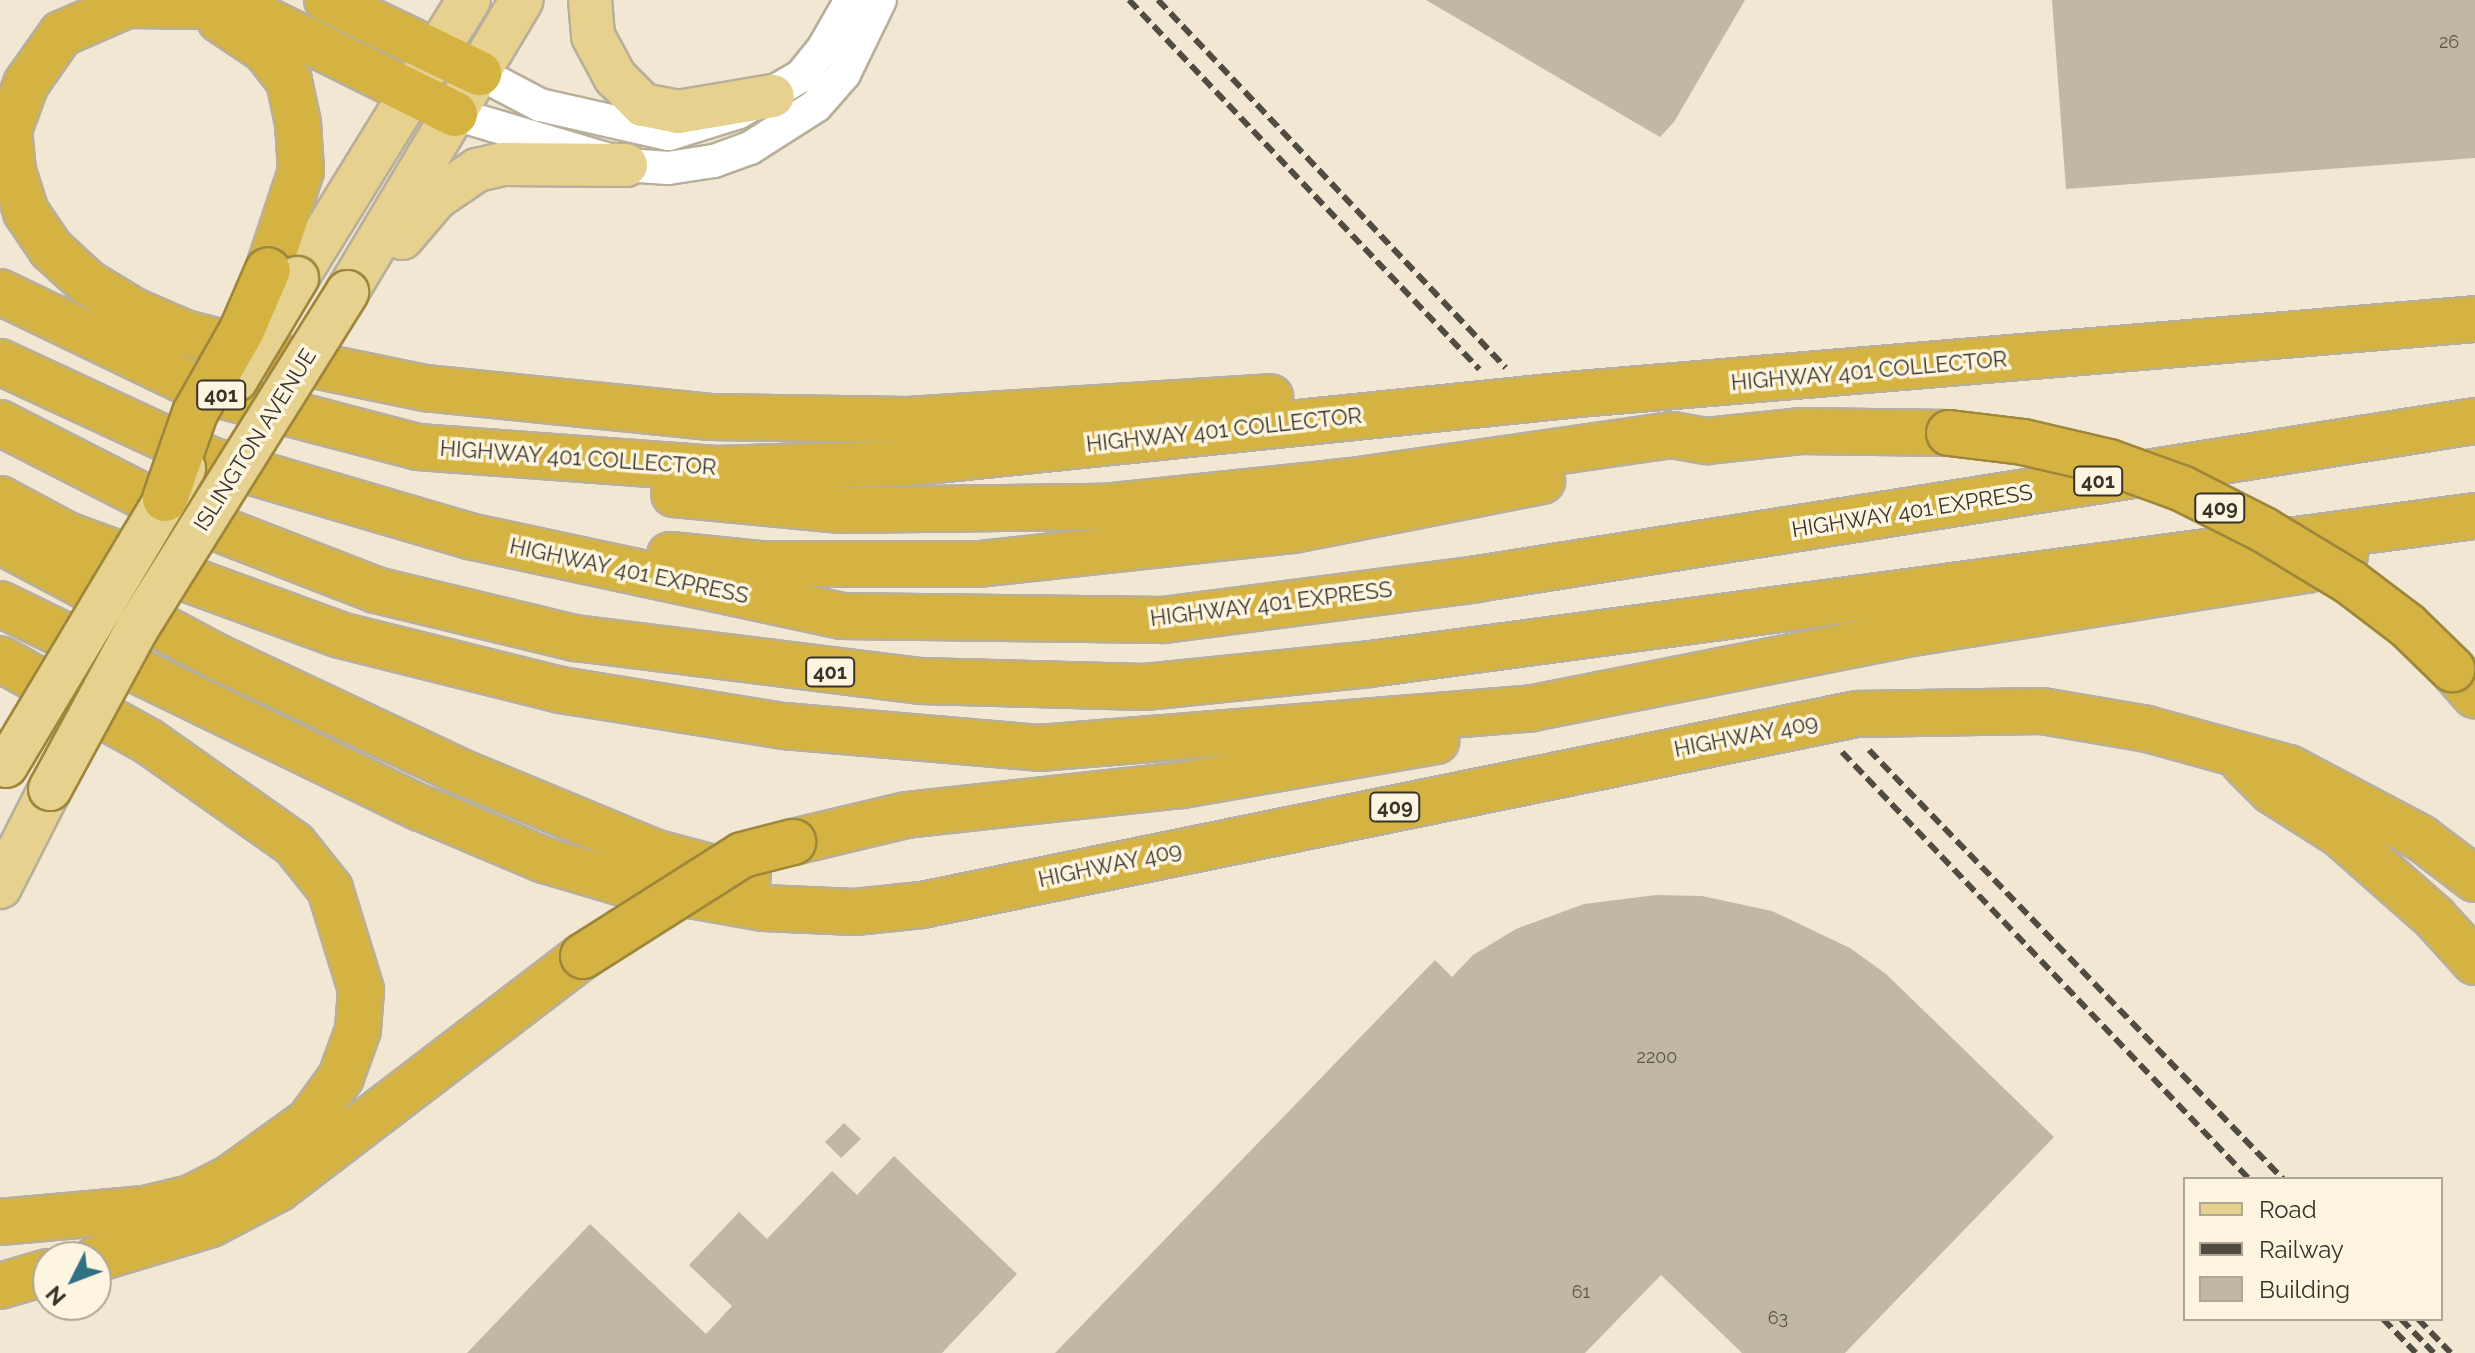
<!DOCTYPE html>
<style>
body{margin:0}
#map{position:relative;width:2475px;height:1353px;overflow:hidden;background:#f1e7d3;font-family:Raleway,sans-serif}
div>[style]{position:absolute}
.building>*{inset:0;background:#c1b8a4}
.roads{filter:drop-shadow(2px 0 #b8af9b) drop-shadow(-2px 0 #b8af9b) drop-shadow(0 2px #b8af9b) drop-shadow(0 -2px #b8af9b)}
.minor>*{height:32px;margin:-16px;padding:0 16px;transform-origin:16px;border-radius:16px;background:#fff}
.major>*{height:42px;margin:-21px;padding:0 21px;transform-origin:21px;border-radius:21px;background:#e6d18e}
.highway>*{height:44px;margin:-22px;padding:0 22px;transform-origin:22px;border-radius:22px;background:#d5b342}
.rail>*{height:6px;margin-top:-3px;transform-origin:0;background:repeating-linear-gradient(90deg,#514c42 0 12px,transparent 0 18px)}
.bridges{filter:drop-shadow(2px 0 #9e863a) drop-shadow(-2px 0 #9e863a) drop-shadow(0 2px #9e863a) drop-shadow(0 -2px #9e863a)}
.major-bridge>*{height:42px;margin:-21px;padding:0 21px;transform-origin:21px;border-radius:21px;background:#e6d18e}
.highway-bridge>*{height:44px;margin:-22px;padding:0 22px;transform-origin:22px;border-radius:22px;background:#d5b342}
span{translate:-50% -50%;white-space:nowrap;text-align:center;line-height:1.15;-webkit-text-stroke:7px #fef5e0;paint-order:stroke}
.number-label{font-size:18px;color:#5a5449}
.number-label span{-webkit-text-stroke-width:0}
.shield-label span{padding:2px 6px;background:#fef5e0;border:2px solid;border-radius:6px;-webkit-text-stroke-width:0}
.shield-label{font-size:20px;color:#37332b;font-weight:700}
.street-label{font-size:22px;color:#37332b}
.legend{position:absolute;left:2183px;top:1177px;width:260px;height:144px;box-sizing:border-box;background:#fef5e0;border:2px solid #aea798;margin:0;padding:10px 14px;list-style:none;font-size:24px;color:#37332b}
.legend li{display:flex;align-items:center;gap:16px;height:40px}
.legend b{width:40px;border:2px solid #aea798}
.north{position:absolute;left:32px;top:1241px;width:80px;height:80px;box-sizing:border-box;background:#fef5e0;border:2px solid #aea798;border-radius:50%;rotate:228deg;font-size:22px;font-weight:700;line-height:32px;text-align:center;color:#37332b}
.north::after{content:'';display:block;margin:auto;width:28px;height:36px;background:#307184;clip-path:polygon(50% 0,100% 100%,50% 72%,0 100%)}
</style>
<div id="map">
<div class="building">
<i style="clip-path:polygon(1426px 0,1745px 0,1674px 122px,1660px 137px)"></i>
<i style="clip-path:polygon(2052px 0,2475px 0,2475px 158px,2066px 189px)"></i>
<i style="clip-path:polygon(1656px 895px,1702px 896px,1772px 911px,1850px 948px,1886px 974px,2054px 1137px,1845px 1353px,1742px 1353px,1661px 1275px,1585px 1353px,1055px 1353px,1435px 960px,1452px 977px,1473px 955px,1516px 929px,1584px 904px)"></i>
<i style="clip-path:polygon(844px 1123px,861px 1139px,841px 1158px,825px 1142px)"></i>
<i style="clip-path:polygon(894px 1156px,1017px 1274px,942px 1353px,467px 1353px,590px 1224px,706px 1334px,732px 1306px,689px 1265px,739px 1212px,767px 1239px,832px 1171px,857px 1195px)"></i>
</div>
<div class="roads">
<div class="minor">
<i style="left:479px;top:73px;width:69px;rotate:27.7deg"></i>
<i style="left:540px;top:105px;width:132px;rotate:12.7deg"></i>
<i style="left:669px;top:134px;width:73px;rotate:-17.4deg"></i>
<i style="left:739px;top:112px;width:72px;rotate:-30.1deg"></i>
<i style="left:801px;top:76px;width:35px;rotate:-51deg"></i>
<i style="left:823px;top:49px;width:56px;rotate:-60.3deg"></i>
<i style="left:455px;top:114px;width:178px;rotate:16.6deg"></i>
<i style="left:626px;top:165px;width:42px;rotate:4.1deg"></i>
<i style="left:668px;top:168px;width:47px;rotate:-8.7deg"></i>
<i style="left:714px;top:161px;width:38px;rotate:-20deg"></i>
<i style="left:750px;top:148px;width:78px;rotate:-32.5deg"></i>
<i style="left:816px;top:106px;width:43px;rotate:-48.8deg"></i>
<i style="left:844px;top:74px;width:82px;rotate:-64.1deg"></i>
</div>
<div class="major">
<i style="left:590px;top:0;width:36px;rotate:85deg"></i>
<i style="left:593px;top:36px;width:47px;rotate:61.8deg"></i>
<i style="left:615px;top:77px;width:40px;rotate:45deg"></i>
<i style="left:643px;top:105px;width:36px;rotate:11deg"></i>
<i style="left:678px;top:112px;width:96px;rotate:-9.6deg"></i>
<i style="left:402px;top:238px;width:52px;rotate:-49.6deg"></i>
<i style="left:436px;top:198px;width:50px;rotate:-34.3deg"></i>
<i style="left:477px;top:170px;width:28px;rotate:-13deg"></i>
<i style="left:504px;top:164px;width:122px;rotate:0.5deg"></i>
<i style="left:297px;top:278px;width:327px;rotate:-58.3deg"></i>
<i style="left:347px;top:292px;width:340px;rotate:-59.1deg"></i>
<i style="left:0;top:887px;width:110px;rotate:-63deg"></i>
</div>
<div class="highway">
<i style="left:327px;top:0;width:169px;rotate:25.7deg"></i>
<i style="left:220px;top:20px;width:54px;rotate:33.7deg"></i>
<i style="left:265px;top:50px;width:39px;rotate:52deg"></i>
<i style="left:289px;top:81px;width:43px;rotate:77.9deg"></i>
<i style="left:298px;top:123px;width:48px;rotate:86.4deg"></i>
<i style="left:301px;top:171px;width:104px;rotate:108.4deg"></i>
<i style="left:455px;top:114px;width:213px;rotate:-153.6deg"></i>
<i style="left:264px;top:19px;width:52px;rotate:-165.4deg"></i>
<i style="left:214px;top:6px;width:87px;rotate:-179.3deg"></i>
<i style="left:127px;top:5px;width:72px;rotate:156.3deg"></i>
<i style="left:61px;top:34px;width:61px;rotate:125deg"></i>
<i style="left:26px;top:84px;width:49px;rotate:110.3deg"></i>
<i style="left:9px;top:130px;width:41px;rotate:84.4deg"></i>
<i style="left:13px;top:171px;width:43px;rotate:72.4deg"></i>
<i style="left:26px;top:212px;width:45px;rotate:56deg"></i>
<i style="left:51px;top:249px;width:50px;rotate:42.6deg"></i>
<i style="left:88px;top:283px;width:54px;rotate:31.3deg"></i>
<i style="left:134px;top:311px;width:56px;rotate:23.3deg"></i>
<i style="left:185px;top:333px;width:118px;rotate:14.3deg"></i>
<i style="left:299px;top:362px;width:129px;rotate:11.7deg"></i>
<i style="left:425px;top:388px;width:287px;rotate:5.8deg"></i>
<i style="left:711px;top:417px;width:197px;rotate:0.9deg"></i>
<i style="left:908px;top:420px;width:363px;rotate:-3.6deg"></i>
<i style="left:0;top:292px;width:231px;rotate:25.7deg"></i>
<i style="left:208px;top:392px;width:217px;rotate:14.7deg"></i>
<i style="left:418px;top:447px;width:299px;rotate:4.2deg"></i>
<i style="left:716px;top:469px;width:192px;rotate:-1.8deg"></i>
<i style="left:908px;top:463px;width:675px;rotate:-5.87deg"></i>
<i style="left:1579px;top:394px;width:899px;rotate:-4.78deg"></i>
<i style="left:0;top:362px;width:233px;rotate:24.9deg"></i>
<i style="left:211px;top:460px;width:269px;rotate:16.4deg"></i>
<i style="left:469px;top:536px;width:381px;rotate:12.1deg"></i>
<i style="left:842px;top:616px;width:321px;rotate:0.7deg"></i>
<i style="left:1163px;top:620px;width:317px;rotate:-7.4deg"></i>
<i style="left:1477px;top:579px;width:1010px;rotate:-9deg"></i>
<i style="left:0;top:423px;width:191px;rotate:27.1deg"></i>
<i style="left:170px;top:510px;width:221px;rotate:21.2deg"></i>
<i style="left:376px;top:590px;width:205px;rotate:13.6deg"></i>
<i style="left:575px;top:638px;width:348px;rotate:7.1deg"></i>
<i style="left:920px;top:681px;width:225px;rotate:1.5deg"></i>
<i style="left:1145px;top:687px;width:226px;rotate:-5.8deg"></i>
<i style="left:1370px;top:664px;width:1115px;rotate:-7.63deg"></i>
<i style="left:674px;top:494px;width:168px;rotate:5.5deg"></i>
<i style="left:841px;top:510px;width:263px;rotate:-0.7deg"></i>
<i style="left:1104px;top:507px;width:249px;rotate:-6deg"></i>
<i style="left:1352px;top:481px;width:323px;rotate:-8.2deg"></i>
<i style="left:1672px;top:435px;width:36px;rotate:10deg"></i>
<i style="left:1707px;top:441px;width:94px;rotate:-6.1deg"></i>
<i style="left:1800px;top:431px;width:149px;rotate:0.8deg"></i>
<i style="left:0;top:499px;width:76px;rotate:28.2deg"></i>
<i style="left:67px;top:535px;width:291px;rotate:20.1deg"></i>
<i style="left:340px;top:635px;width:228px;rotate:14deg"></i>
<i style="left:561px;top:690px;width:226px;rotate:9.2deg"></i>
<i style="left:784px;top:726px;width:256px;rotate:4.9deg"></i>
<i style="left:1039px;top:748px;width:496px;rotate:-4.6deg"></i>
<i style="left:1533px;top:708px;width:374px;rotate:-11.2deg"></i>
<i style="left:1900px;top:635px;width:412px;rotate:-9.1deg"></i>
<i style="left:2307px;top:570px;width:41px;rotate:-21.5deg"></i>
<i style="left:0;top:541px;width:246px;rotate:28.1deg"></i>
<i style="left:217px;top:657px;width:275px;rotate:25.2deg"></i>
<i style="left:466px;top:774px;width:207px;rotate:22.5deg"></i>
<i style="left:657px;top:853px;width:94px;rotate:14.8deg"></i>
<i style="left:670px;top:555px;width:90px;rotate:5.7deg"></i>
<i style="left:760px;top:564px;width:219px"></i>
<i style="left:979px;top:564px;width:317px;rotate:-6.2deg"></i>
<i style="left:1294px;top:530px;width:253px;rotate:-11.2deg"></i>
<i style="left:0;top:604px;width:468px;rotate:25.9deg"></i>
<i style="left:421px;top:808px;width:134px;rotate:22.9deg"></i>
<i style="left:544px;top:860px;width:81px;rotate:16.4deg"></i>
<i style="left:622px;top:883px;width:144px;rotate:10deg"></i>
<i style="left:764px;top:908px;width:91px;rotate:2.5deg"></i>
<i style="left:855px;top:912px;width:67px;rotate:-6deg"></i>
<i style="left:922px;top:905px;width:954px;rotate:-11.55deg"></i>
<i style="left:1857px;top:714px;width:185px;rotate:-0.9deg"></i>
<i style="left:2042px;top:711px;width:107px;rotate:9.7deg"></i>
<i style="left:2147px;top:729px;width:147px;rotate:15.4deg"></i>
<i style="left:2289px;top:768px;width:149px;rotate:27.9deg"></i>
<i style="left:2421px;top:838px;width:68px;rotate:37.2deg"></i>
<i style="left:0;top:659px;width:169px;rotate:29deg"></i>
<i style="left:148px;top:741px;width:179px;rotate:35.2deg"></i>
<i style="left:294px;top:844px;width:58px;rotate:51.3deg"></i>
<i style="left:330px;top:889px;width:106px;rotate:72.9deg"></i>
<i style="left:361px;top:990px;width:40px;rotate:94.3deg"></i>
<i style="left:358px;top:1030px;width:50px;rotate:109.9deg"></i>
<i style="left:341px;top:1077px;width:54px;rotate:126deg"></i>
<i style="left:309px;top:1121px;width:97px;rotate:144.2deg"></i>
<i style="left:230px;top:1178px;width:44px;rotate:152.9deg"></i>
<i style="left:191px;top:1198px;width:47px;rotate:166.6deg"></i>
<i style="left:145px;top:1209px;width:146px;rotate:174.9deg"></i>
<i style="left:2452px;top:669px;width:35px;rotate:49deg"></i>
<i style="left:2244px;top:763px;width:40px;rotate:45deg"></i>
<i style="left:2272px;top:791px;width:82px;rotate:32.5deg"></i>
<i style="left:2341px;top:835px;width:124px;rotate:41.4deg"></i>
<i style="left:2434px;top:917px;width:61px;rotate:47.7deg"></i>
<i style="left:793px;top:842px;width:116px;rotate:-13.4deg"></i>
<i style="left:906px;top:815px;width:278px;rotate:-6.2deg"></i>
<i style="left:1182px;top:785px;width:258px;rotate:-9.8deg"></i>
<i style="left:96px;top:1259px;width:120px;rotate:-16.9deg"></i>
<i style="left:211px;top:1224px;width:76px;rotate:-27.6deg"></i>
<i style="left:278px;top:1189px;width:384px;rotate:-37.4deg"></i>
<i style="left:0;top:1286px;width:50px;rotate:-16.3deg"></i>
</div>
</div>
<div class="rail">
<i style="left:1129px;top:0;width:509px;rotate:46.51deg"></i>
<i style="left:1158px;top:0;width:506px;rotate:46.6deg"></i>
<i style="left:1869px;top:750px;width:596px;rotate:46.02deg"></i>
<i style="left:1842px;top:752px;width:590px;rotate:46.37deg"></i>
<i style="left:2383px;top:1319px;width:47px;rotate:45.9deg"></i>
<i style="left:2401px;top:1319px;width:47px;rotate:45.9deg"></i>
<i style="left:2418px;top:1319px;width:47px;rotate:45.9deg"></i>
</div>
<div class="bridges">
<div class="major-bridge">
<i style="left:236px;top:380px;width:119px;rotate:-59.1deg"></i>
<i style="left:6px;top:766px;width:347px;rotate:-59.1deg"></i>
<i style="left:50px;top:789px;width:184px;rotate:-61.5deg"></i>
<i style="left:138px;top:627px;width:395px;rotate:-58deg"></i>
</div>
<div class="highway-bridge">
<i style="left:1949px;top:433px;width:75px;rotate:6.9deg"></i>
<i style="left:2023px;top:442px;width:88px;rotate:13.1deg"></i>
<i style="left:2109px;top:462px;width:77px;rotate:19.9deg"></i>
<i style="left:2181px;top:488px;width:93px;rotate:26.8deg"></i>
<i style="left:2264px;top:530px;width:100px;rotate:31.2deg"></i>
<i style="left:2350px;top:582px;width:73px;rotate:37.2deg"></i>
<i style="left:2408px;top:626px;width:62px;rotate:44.3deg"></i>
<i style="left:165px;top:499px;width:91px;rotate:-70.8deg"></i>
<i style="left:195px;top:413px;width:95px;rotate:-60.5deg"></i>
<i style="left:242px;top:330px;width:65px;rotate:-66.6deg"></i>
<i style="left:583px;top:956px;width:188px;rotate:-32.4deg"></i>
<i style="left:742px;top:855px;width:53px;rotate:-14.3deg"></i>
</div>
</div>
<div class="number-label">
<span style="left:2449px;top:42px">26</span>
<span style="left:1657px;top:1057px">2200</span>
<span style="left:1581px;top:1292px">61</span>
<span style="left:1778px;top:1318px">63</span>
</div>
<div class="shield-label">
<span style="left:221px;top:395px">401</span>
<span style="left:2098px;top:481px">401</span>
<span style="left:2220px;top:508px">409</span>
<span style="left:830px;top:672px">401</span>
<span style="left:1395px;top:807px">409</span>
</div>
<div class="street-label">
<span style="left:1869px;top:371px;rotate:-5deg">HIGHWAY 401 COLLECTOR</span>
<span style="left:1224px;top:430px;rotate:-6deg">HIGHWAY 401 COLLECTOR</span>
<span style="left:255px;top:440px;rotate:-58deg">ISLINGTON AVENUE</span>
<span style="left:578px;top:458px;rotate:4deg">HIGHWAY 401 COLLECTOR</span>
<span style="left:1912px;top:511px;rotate:-9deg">HIGHWAY 401 EXPRESS</span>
<span style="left:629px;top:571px;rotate:12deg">HIGHWAY 401 EXPRESS</span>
<span style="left:1271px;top:604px;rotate:-7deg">HIGHWAY 401 EXPRESS</span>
<span style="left:1746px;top:736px;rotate:-11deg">HIGHWAY 409</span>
<span style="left:1110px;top:865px;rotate:-12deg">HIGHWAY 409</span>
</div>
<ul class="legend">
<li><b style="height:10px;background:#e6d18e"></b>Road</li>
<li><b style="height:10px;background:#514c42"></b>Railway</li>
<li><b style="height:22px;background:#c1b8a4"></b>Building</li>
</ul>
<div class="north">N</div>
</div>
